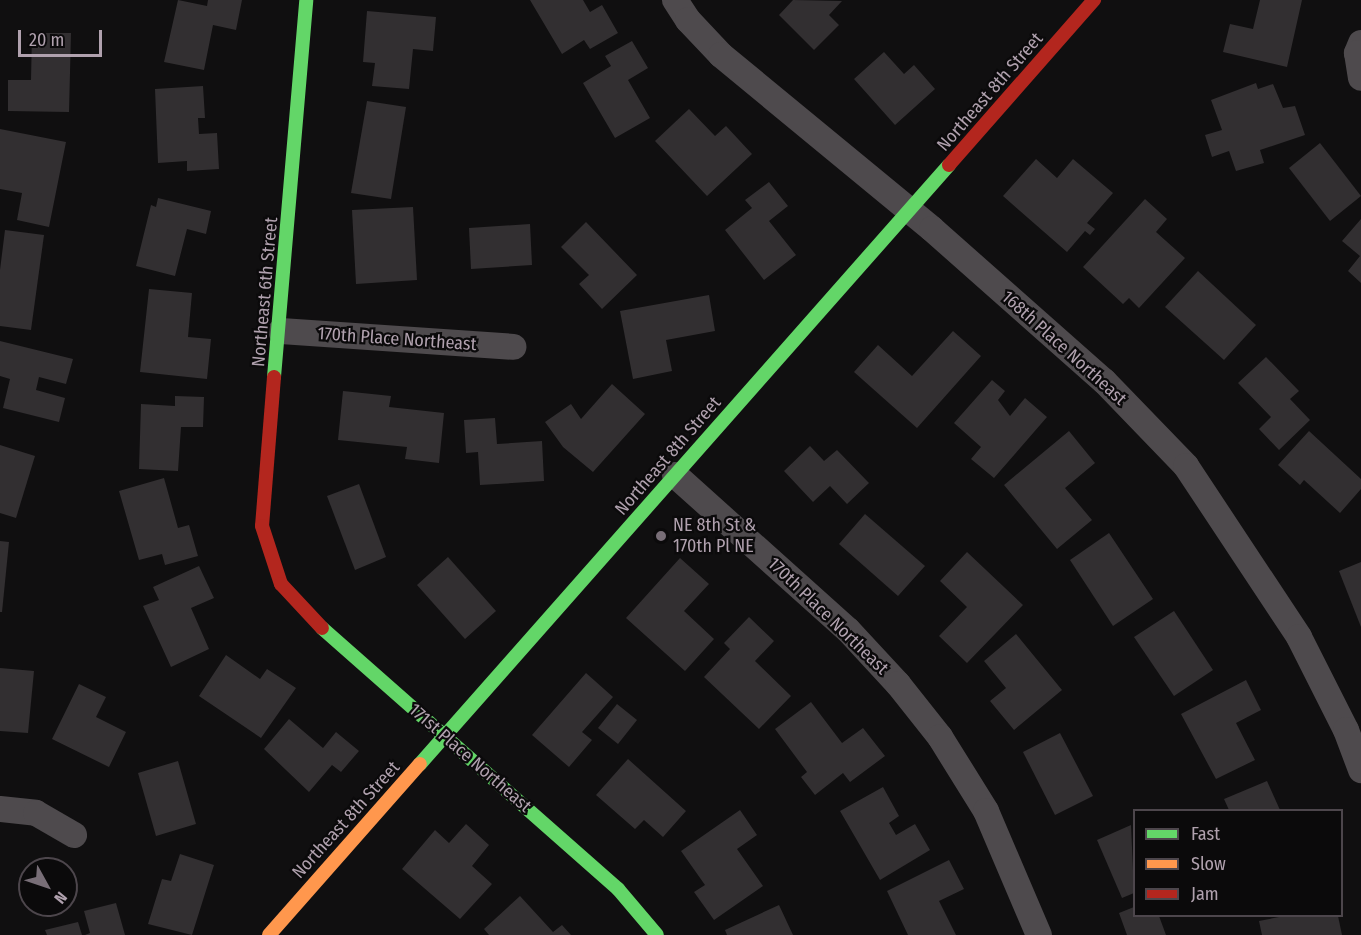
<!DOCTYPE html>
<style>
body{margin:0}
#map{position:relative;width:1361px;height:935px;overflow:hidden;background:#100f10;font-family:"Fira Sans Condensed",sans-serif}
div>[style]{position:absolute}
.building>*{inset:0;background:#322f31}
.street>*{height:26px;margin:-13px;padding:0 13px;transform-origin:13px;border-radius:13px;background:#4e4a4d}
.fast>*{height:14px;margin:-7px;padding:0 7px;transform-origin:7px;border-radius:7px;background:#63d668}
.slow>*{height:14px;margin:-7px;padding:0 7px;transform-origin:7px;border-radius:7px;background:#ff974d}
.jam>*{height:14px;margin:-7px;padding:0 7px;transform-origin:7px;border-radius:7px;background:#b3261e}
.dots>*{width:16px;height:16px;translate:-50% -50%;box-sizing:border-box;border:3px solid #0b0a0b;border-radius:50%}
span{translate:-50% -50%;white-space:nowrap;text-align:center;line-height:1.15;-webkit-text-stroke:4.5px #0b0a0b;paint-order:stroke}
.street-label{font-size:18px;color:#b0a1ae}
.poi-label{font-size:18px;color:#b0a1ae}
.left{translate:0 -50%;text-align:left}
.legend{position:absolute;left:1133px;top:809px;width:210px;height:108px;box-sizing:border-box;background:#0b0a0b;border:2px solid #4d464c;margin:0;padding:8px 10px;list-style:none;font-size:18px;color:#b0a1ae}
.legend li{display:flex;align-items:center;gap:12px;height:30px}
.legend b{width:30px;border:2px solid #4d464c}
.north{position:absolute;left:18px;top:857px;width:60px;height:60px;box-sizing:border-box;background:#0b0a0b;border:2px solid #4d464c;border-radius:50%;rotate:130deg;font-size:16px;font-weight:700;line-height:24px;text-align:center;color:#b0a1ae}
.north::after{content:'';display:block;margin:auto;width:21px;height:27px;background:#786e77;clip-path:polygon(50% 0,100% 100%,50% 72%,0 100%)}
.scale{position:absolute;left:18px;top:30px;width:84px;height:27px;box-sizing:border-box;border:3px solid #b0a1ae;border-top:0;padding-left:8px;font-size:18px;line-height:21px;white-space:nowrap;color:#b0a1ae;-webkit-text-stroke:4px #0b0a0b;paint-order:stroke}
</style>
<div id="map">
<div class="building">
<i style="clip-path:polygon(178px 0,207px 6px,208px 0,242px 0,236px 30px,213px 25px,204px 70px,164px 62px)"></i>
<i style="clip-path:polygon(530px 0,583px 0,590px 12px,602px 5px,618px 33px,590px 49px,584px 40px,562px 54px)"></i>
<i style="clip-path:polygon(793px 0,842px 1px,829px 15px,839px 25px,814px 50px,779px 15px)"></i>
<i style="clip-path:polygon(1260px 0,1302px 0,1287px 67px,1223px 52px,1230px 24px,1253px 29px)"></i>
<i style="clip-path:polygon(367px 11px,436px 17px,433px 51px,413px 49px,409px 89px,372px 86px,375px 63px,363px 62px)"></i>
<i style="clip-path:polygon(32px 33px,71px 33px,69px 112px,8px 111px,8px 80px,31px 80px)"></i>
<i style="clip-path:polygon(632px 41px,648px 68px,628px 80px,650px 118px,615px 138px,583px 83px,611px 66px,605px 56px)"></i>
<i style="clip-path:polygon(884px 52px,904px 74px,914px 65px,935px 89px,895px 125px,854px 79px)"></i>
<i style="clip-path:polygon(1256px 83px,1258px 89px,1273px 84px,1283px 108px,1295px 106px,1305px 135px,1260px 150px,1264px 163px,1236px 171px,1229px 151px,1212px 157px,1205px 135px,1222px 130px,1211px 100px)"></i>
<i style="clip-path:polygon(203px 86px,205px 118px,198px 118px,199px 134px,217px 133px,219px 169px,187px 171px,187px 161px,158px 163px,155px 89px)"></i>
<i style="clip-path:polygon(367px 101px,406px 107px,391px 199px,351px 193px)"></i>
<i style="clip-path:polygon(689px 109px,715px 136px,726px 126px,752px 154px,707px 196px,655px 141px)"></i>
<i style="clip-path:polygon(0 129px,66px 142px,49px 227px,17px 220px,22px 193px,0 189px)"></i>
<i style="clip-path:polygon(1320px 143px,1361px 196px,1330px 221px,1289px 168px)"></i>
<i style="clip-path:polygon(1036px 159px,1057px 178px,1073px 159px,1113px 193px,1087px 223px,1095px 229px,1090px 235px,1085px 231px,1067px 252px,1003px 196px)"></i>
<i style="clip-path:polygon(769px 182px,788px 206px,769px 221px,796px 255px,764px 280px,725px 230px,752px 208px,745px 200px)"></i>
<i style="clip-path:polygon(158px 198px,211px 211px,206px 234px,187px 229px,175px 276px,136px 266px,151px 205px,156px 207px)"></i>
<i style="clip-path:polygon(1145px 199px,1167px 219px,1156px 232px,1185px 258px,1139px 308px,1129px 298px,1123px 304px,1083px 267px)"></i>
<i style="clip-path:polygon(413px 207px,417px 280px,356px 284px,352px 210px)"></i>
<i style="clip-path:polygon(1361px 219px,1361px 283px,1348px 271px,1360px 256px,1342px 241px)"></i>
<i style="clip-path:polygon(586px 222px,637px 275px,602px 309px,579px 284px,589px 275px,561px 247px)"></i>
<i style="clip-path:polygon(530px 224px,532px 265px,471px 269px,469px 228px)"></i>
<i style="clip-path:polygon(5px 230px,44px 235px,31px 330px,0 326px,0 270px)"></i>
<i style="clip-path:polygon(1198px 271px,1256px 325px,1224px 360px,1165px 307px)"></i>
<i style="clip-path:polygon(149px 289px,192px 293px,188px 337px,211px 339px,207px 379px,140px 372px)"></i>
<i style="clip-path:polygon(709px 295px,715px 331px,666px 340px,672px 371px,633px 379px,620px 311px)"></i>
<i style="clip-path:polygon(953px 331px,981px 356px,917px 428px,854px 372px,878px 345px,912px 376px)"></i>
<i style="clip-path:polygon(0 341px,73px 359px,66px 384px,39px 377px,36px 390px,65px 398px,59px 422px,3px 408px,10px 379px,0 376px)"></i>
<i style="clip-path:polygon(1266px 357px,1299px 391px,1290px 399px,1310px 420px,1279px 450px,1259px 429px,1271px 417px,1238px 383px)"></i>
<i style="clip-path:polygon(992px 380px,1005px 391px,998px 400px,1010px 416px,1025px 398px,1047px 417px,994px 478px,971px 459px,981px 447px,954px 423px)"></i>
<i style="clip-path:polygon(612px 384px,645px 414px,593px 472px,563px 447px,545px 422px,571px 404px,581px 419px)"></i>
<i style="clip-path:polygon(343px 391px,391px 396px,389px 407px,444px 413px,439px 463px,405px 459px,407px 447px,338px 440px)"></i>
<i style="clip-path:polygon(175px 396px,204px 397px,203px 427px,181px 427px,178px 471px,139px 469px,141px 404px,175px 406px)"></i>
<i style="clip-path:polygon(495px 418px,497px 444px,542px 441px,544px 481px,480px 485px,478px 452px,466px 453px,464px 420px)"></i>
<i style="clip-path:polygon(1069px 431px,1095px 463px,1065px 488px,1092px 520px,1057px 549px,1004px 485px)"></i>
<i style="clip-path:polygon(1309px 431px,1361px 479px,1361px 489px,1340px 513px,1304px 480px,1300px 485px,1278px 465px)"></i>
<i style="clip-path:polygon(0 445px,35px 456px,16px 518px,0 513px)"></i>
<i style="clip-path:polygon(810px 446px,824px 461px,837px 450px,869px 483px,847px 504px,830px 486px,813px 502px,784px 471px)"></i>
<i style="clip-path:polygon(164px 478px,178px 528px,189px 525px,198px 556px,165px 565px,162px 554px,139px 560px,119px 491px)"></i>
<i style="clip-path:polygon(359px 484px,386px 557px,355px 570px,327px 496px)"></i>
<i style="clip-path:polygon(865px 514px,925px 566px,898px 596px,839px 544px)"></i>
<i style="clip-path:polygon(1109px 533px,1153px 599px,1113px 626px,1070px 560px)"></i>
<i style="clip-path:polygon(0 541px,9px 542px,2px 612px,0 612px)"></i>
<i style="clip-path:polygon(967px 552px,1023px 605px,967px 663px,939px 636px,967px 607px,940px 581px)"></i>
<i style="clip-path:polygon(448px 557px,496px 611px,465px 639px,417px 585px)"></i>
<i style="clip-path:polygon(680px 558px,709px 584px,684px 611px,714px 639px,685px 671px,626px 618px)"></i>
<i style="clip-path:polygon(1361px 562px,1361px 627px,1339px 571px)"></i>
<i style="clip-path:polygon(199px 566px,214px 598px,191px 608px,209px 649px,171px 667px,143px 606px,159px 600px,153px 587px)"></i>
<i style="clip-path:polygon(1174px 611px,1213px 670px,1174px 696px,1134px 637px)"></i>
<i style="clip-path:polygon(749px 617px,774px 641px,755px 661px,791px 696px,759px 729px,704px 677px,730px 649px,724px 643px)"></i>
<i style="clip-path:polygon(1016px 634px,1062px 690px,1014px 730px,990px 701px,1006px 688px,984px 661px)"></i>
<i style="clip-path:polygon(226px 655px,260px 679px,267px 669px,296px 688px,261px 738px,199px 696px)"></i>
<i style="clip-path:polygon(0 668px,34px 671px,28px 733px,0 731px)"></i>
<i style="clip-path:polygon(586px 673px,613px 697px,582px 732px,592px 740px,569px 767px,532px 735px)"></i>
<i style="clip-path:polygon(1246px 680px,1261px 710px,1236px 723px,1255px 760px,1216px 779px,1181px 714px)"></i>
<i style="clip-path:polygon(79px 684px,106px 697px,96px 717px,126px 732px,109px 767px,52px 739px)"></i>
<i style="clip-path:polygon(811px 702px,842px 743px,863px 728px,885px 756px,850px 782px,843px 773px,815px 795px,801px 777px,807px 772px,775px 729px)"></i>
<i style="clip-path:polygon(617px 704px,637px 720px,618px 744px,598px 728px)"></i>
<i style="clip-path:polygon(289px 719px,323px 748px,336px 732px,359px 751px,341px 772px,332px 765px,309px 792px,264px 749px)"></i>
<i style="clip-path:polygon(1060px 733px,1093px 796px,1055px 815px,1023px 752px)"></i>
<i style="clip-path:polygon(628px 759px,686px 811px,663px 837px,644px 820px,635px 829px,596px 795px)"></i>
<i style="clip-path:polygon(178px 761px,196px 824px,156px 836px,138px 773px)"></i>
<i style="clip-path:polygon(1267px 781px,1280px 810px,1229px 810px,1224px 799px)"></i>
<i style="clip-path:polygon(883px 787px,899px 816px,889px 823px,896px 835px,915px 824px,930px 850px,880px 880px,840px 811px)"></i>
<i style="clip-path:polygon(740px 810px,757px 835px,737px 849px,763px 886px,714px 920px,694px 892px,705px 885px,681px 851px)"></i>
<i style="clip-path:polygon(466px 824px,489px 845px,472px 866px,492px 884px,460px 919px,402px 869px,435px 830px,449px 843px)"></i>
<i style="clip-path:polygon(1131px 825px,1134px 893px,1122px 898px,1097px 840px)"></i>
<i style="clip-path:polygon(180px 854px,214px 865px,192px 935px,148px 924px,162px 879px,171px 881px)"></i>
<i style="clip-path:polygon(949px 860px,964px 889px,939px 901px,956px 935px,908px 935px,887px 891px)"></i>
<i style="clip-path:polygon(520px 896px,553px 932px,562px 925px,571px 935px,489px 935px,484px 929px)"></i>
<i style="clip-path:polygon(116px 903px,125px 935px,85px 935px,90px 933px,84px 911px)"></i>
<i style="clip-path:polygon(779px 905px,793px 935px,727px 935px,725px 930px)"></i>
<i style="clip-path:polygon(1134px 907px,1134px 916px,1159px 916px,1166px 935px,1127px 935px,1119px 913px)"></i>
<i style="clip-path:polygon(1284px 916px,1338px 916px,1342px 935px,1262px 935px,1259px 921px)"></i>
<i style="clip-path:polygon(78px 922px,82px 935px,47px 935px,45px 930px)"></i>
</div>
<div class="street">
<i style="left:675px;top:0;width:24px;rotate:57deg"></i>
<i style="left:688px;top:20px;width:48px;rotate:46.7deg"></i>
<i style="left:721px;top:55px;width:273px;rotate:39.5deg"></i>
<i style="left:932px;top:229px;width:230px;rotate:41.5deg"></i>
<i style="left:1104px;top:381px;width:118px;rotate:46deg"></i>
<i style="left:1186px;top:466px;width:205px;rotate:56.5deg"></i>
<i style="left:1299px;top:637px;width:104px;rotate:63.2deg"></i>
<i style="left:1346px;top:730px;width:43px;rotate:69.4deg"></i>
<i style="left:1361px;top:43px;width:11px;rotate:112deg"></i>
<i style="left:1357px;top:53px;width:25px;rotate:81deg"></i>
<i style="left:281px;top:331px;width:233px;rotate:3.9deg"></i>
<i style="left:675px;top:475px;width:232px;rotate:41.9deg"></i>
<i style="left:848px;top:630px;width:74px;rotate:47.2deg"></i>
<i style="left:898px;top:684px;width:68px;rotate:51.6deg"></i>
<i style="left:940px;top:737px;width:87px;rotate:58.1deg"></i>
<i style="left:986px;top:811px;width:135px;rotate:66.9deg"></i>
<i style="left:0;top:809px;width:36px;rotate:6deg"></i>
<i style="left:36px;top:813px;width:44px;rotate:30.1deg"></i>
</div>
<div class="fast">
<i style="left:274px;top:377px;width:378px;rotate:-85.1deg"></i>
<i style="left:322px;top:628px;width:395px;rotate:41.4deg"></i>
<i style="left:618px;top:889px;width:60px;rotate:49.7deg"></i>
<i style="left:420px;top:764px;width:799px;rotate:-48.55deg"></i>
</div>
<div class="slow">
<i style="left:269px;top:935px;width:228px;rotate:-48.6deg"></i>
</div>
<div class="jam">
<i style="left:949px;top:165px;width:220px;rotate:-48.7deg"></i>
<i style="left:274px;top:377px;width:149px;rotate:94.6deg"></i>
<i style="left:262px;top:526px;width:61px;rotate:71.9deg"></i>
<i style="left:281px;top:584px;width:60px;rotate:47deg"></i>
</div>
<div class="dots">
<i style="left:661px;top:536px;background:#786e77"></i>
</div>
<div class="street-label">
<span style="left:990px;top:92px;rotate:-49deg">Northeast 8th Street</span>
<span style="left:265px;top:292px;rotate:-85deg">Northeast 6th Street</span>
<span style="left:397px;top:339px;rotate:4deg">170th Place Northeast</span>
<span style="left:1064px;top:348px;rotate:42deg">168th Place Northeast</span>
<span style="left:668px;top:456px;rotate:-49deg">Northeast 8th Street</span>
<span style="left:828px;top:616px;rotate:44deg">170th Place Northeast</span>
<span style="left:470px;top:758px;rotate:41deg">171st Place Northeast</span>
<span style="left:346px;top:820px;rotate:-48deg">Northeast 8th Street</span>
</div>
<div class="poi-label">
<span class="left" style="left:673px;top:536px">NE 8th St &amp;<br>170th Pl NE</span>
</div>
<ul class="legend">
<li><b style="height:8px;background:#63d668"></b>Fast</li>
<li><b style="height:8px;background:#ff974d"></b>Slow</li>
<li><b style="height:8px;background:#b3261e"></b>Jam</li>
</ul>
<div class="north">N</div>
<div class="scale">20 m</div>
</div>
